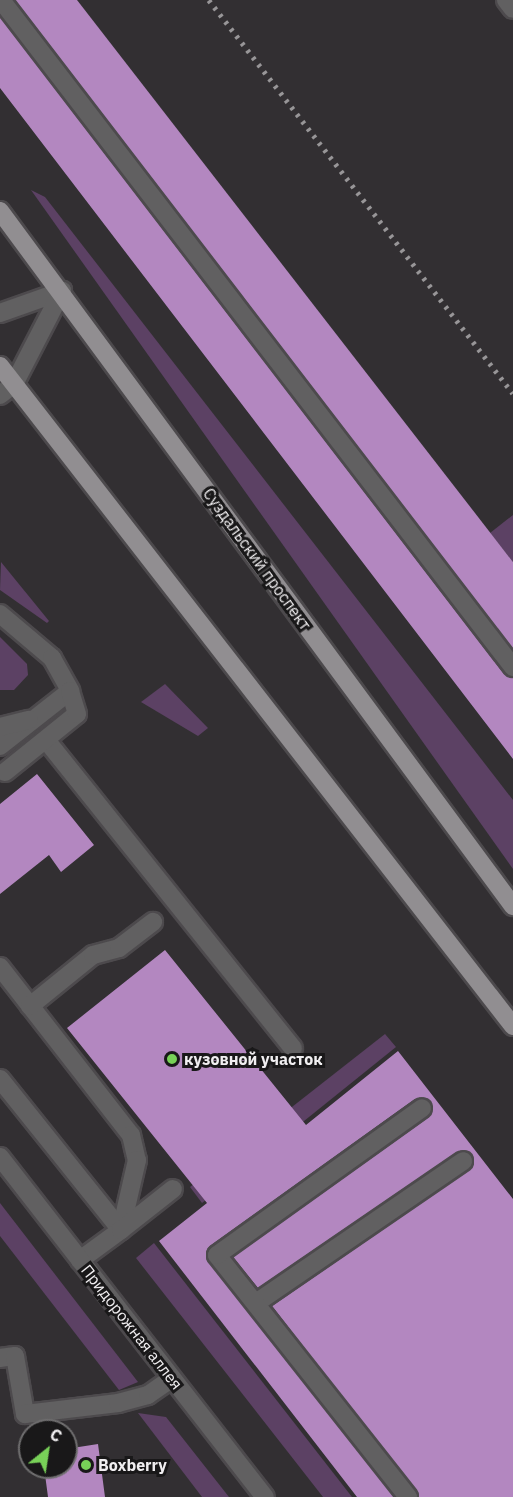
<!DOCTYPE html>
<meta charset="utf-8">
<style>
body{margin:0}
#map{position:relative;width:513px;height:1497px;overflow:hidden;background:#322f32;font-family:"IBM Plex Sans",sans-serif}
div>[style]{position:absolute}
.green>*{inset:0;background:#5c4164}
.building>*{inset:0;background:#b387c0}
.roads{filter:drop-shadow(2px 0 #4d4a4d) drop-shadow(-2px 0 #4d4a4d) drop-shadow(0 2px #4d4a4d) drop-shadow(0 -2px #4d4a4d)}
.minor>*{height:18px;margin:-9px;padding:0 9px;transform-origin:9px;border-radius:9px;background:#616061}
.major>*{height:18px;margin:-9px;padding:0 9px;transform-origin:9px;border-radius:9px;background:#918e91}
.rail>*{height:4.5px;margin-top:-2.25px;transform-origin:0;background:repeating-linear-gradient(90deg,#989698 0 3px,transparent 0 9px)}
.dots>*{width:16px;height:16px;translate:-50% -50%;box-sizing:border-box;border:3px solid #191819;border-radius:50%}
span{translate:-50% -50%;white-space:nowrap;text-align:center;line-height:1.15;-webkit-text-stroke:6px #191819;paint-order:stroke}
.street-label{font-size:16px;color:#f1eff1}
.poi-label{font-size:16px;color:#f1eff1;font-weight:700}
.left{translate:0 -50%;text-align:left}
.north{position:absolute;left:18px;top:1419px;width:60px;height:60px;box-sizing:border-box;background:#191819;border:2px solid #6f6e6f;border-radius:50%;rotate:30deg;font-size:16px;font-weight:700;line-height:24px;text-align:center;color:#f1eff1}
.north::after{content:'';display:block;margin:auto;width:21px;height:27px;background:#78d158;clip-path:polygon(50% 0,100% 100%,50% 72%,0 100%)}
</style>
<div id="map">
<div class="green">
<i style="clip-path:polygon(31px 190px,45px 197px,513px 800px,513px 869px)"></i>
<i style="clip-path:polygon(513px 515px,513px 562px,490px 533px)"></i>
<i style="clip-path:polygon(1px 562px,49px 621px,47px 623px,0 590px)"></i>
<i style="clip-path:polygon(0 637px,27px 664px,28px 675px,14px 690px,0 690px)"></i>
<i style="clip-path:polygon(165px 684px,208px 728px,198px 736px,141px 702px)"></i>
<i style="clip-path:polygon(385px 1034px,396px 1047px,202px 1203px,190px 1187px)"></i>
<i style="clip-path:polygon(0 1203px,138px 1382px,119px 1390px,0 1236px)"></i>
<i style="clip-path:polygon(154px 1243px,352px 1497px,323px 1497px,136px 1258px)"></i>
<i style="clip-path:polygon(138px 1413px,166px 1417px,229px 1497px,202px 1497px)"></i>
</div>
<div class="building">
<i style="clip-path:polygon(15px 0,77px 0,513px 562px,513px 649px)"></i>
<i style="clip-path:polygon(0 17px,504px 674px,513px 678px,513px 759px,0 88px)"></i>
<i style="clip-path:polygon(37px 774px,94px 845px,61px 872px,49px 855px,0 894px,0 804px)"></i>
<i style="clip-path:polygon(165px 950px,306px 1125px,398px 1051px,513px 1199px,513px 1497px,419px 1497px,272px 1306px,469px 1170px,472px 1154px,457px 1152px,258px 1288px,233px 1257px,429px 1117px,433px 1107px,427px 1098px,415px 1099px,210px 1246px,206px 1256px,394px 1497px,357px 1497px,159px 1241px,207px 1203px,67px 1028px)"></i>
<i style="clip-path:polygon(98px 1444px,105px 1497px,48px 1497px,44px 1467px,66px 1467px,66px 1449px)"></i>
</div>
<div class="roads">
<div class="minor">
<i style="left:1px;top:0;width:841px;rotate:52.49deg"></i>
<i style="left:506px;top:0;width:11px;rotate:52deg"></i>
<i style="left:0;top:313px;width:66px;rotate:-19.5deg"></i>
<i style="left:0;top:395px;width:18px;rotate:-38deg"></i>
<i style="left:14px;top:384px;width:105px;rotate:-62.7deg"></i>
<i style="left:0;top:614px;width:68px;rotate:40.2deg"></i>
<i style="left:52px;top:658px;width:38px;rotate:61deg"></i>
<i style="left:70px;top:691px;width:89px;rotate:141.8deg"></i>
<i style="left:0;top:727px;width:30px;rotate:-14deg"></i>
<i style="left:46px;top:740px;width:395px;rotate:51.3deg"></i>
<i style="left:5px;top:772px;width:92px;rotate:-38.9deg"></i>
<i style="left:77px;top:714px;width:24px;rotate:-107deg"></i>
<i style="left:0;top:967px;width:213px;rotate:52.1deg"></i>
<i style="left:131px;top:1135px;width:26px;rotate:77deg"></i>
<i style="left:137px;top:1160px;width:72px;rotate:102.9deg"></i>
<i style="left:30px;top:1006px;width:81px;rotate:-39deg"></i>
<i style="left:93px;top:955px;width:27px;rotate:-15deg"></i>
<i style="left:119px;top:948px;width:43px;rotate:-37.4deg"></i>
<i style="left:0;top:1079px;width:193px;rotate:51.3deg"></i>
<i style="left:121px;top:1230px;width:51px;rotate:143.8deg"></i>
<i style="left:0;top:1157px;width:431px;rotate:52.1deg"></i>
<i style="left:121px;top:1230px;width:66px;rotate:-38.3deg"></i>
<i style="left:256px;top:1303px;width:251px;rotate:-34.4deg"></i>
<i style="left:0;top:1358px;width:15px;rotate:-8deg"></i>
<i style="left:15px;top:1356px;width:59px;rotate:80.2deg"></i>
<i style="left:25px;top:1414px;width:94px;rotate:-6.7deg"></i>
<i style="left:118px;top:1403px;width:31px;rotate:-15deg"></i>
<i style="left:148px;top:1395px;width:29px;rotate:-35deg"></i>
<i style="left:408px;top:1497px;width:308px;rotate:-128.3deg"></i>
<i style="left:217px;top:1255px;width:252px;rotate:-35.6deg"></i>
</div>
<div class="major">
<i style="left:0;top:211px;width:864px;rotate:53.57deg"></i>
<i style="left:0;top:366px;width:836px;rotate:52.14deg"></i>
</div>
</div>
<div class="rail">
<i style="left:209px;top:0;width:497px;rotate:52.3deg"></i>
</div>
<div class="dots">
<i style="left:172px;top:1059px;background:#78d158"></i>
<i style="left:86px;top:1465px;background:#78d158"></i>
</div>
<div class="street-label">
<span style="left:257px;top:559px;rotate:54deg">Суздальский проспект</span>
<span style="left:132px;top:1327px;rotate:52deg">Придорожная аллея</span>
</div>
<div class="poi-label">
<span class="left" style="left:184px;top:1059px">кузовной участок</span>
<span class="left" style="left:98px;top:1465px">Boxberry</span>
</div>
<div class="north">С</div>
</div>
